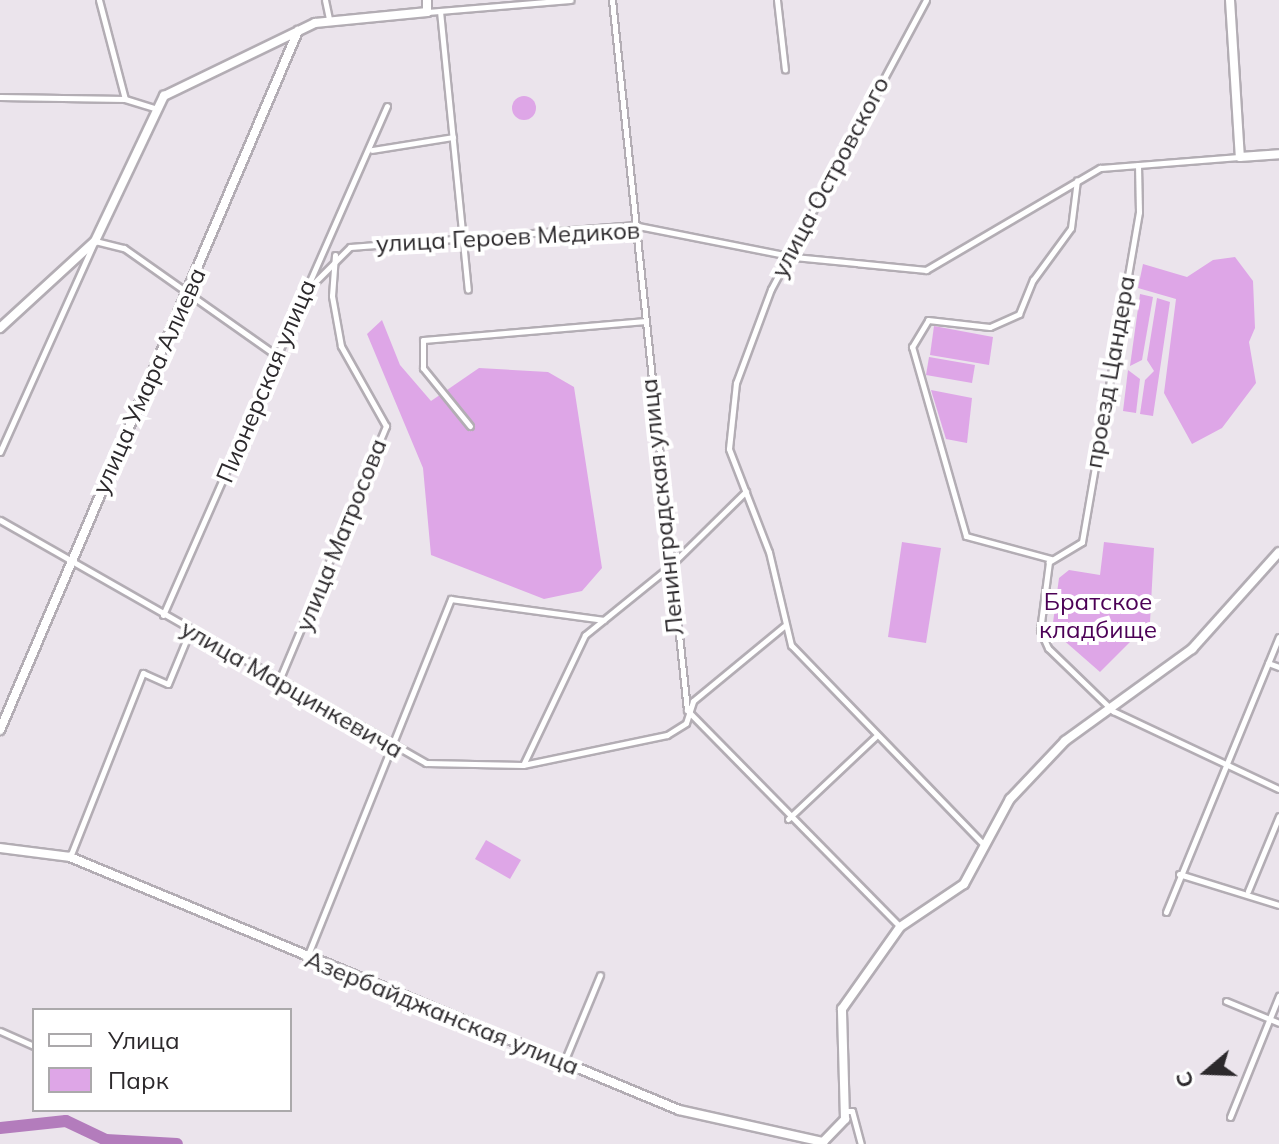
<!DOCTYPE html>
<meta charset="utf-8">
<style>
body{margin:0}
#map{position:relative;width:1279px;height:1144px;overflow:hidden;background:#ebe4ec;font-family:Mulish,sans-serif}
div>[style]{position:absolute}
.green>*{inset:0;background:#dea6e7}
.round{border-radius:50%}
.river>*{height:12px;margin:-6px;padding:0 6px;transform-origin:6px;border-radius:6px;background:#b37cbc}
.roads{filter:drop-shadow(2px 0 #b3adb4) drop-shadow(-2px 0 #b3adb4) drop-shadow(0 2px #b3adb4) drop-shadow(0 -2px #b3adb4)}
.street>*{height:5px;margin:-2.5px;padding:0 2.5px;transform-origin:2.5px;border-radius:2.5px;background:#fff}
.secondary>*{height:8px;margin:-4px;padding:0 4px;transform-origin:4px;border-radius:4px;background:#fff}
span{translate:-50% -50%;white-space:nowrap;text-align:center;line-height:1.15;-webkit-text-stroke:8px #fff;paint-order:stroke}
.street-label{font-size:24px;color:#2c292c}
.park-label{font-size:24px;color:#4c0156}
.legend{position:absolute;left:32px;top:1008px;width:260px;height:104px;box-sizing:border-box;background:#fff;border:2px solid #aba9ab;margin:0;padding:10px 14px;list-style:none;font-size:24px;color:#2c292c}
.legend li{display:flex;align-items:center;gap:16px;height:40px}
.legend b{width:40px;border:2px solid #aba9ab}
.north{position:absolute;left:1167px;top:1032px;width:80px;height:80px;-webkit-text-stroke:6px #fff;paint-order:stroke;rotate:251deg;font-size:22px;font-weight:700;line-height:32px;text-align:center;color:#2c292c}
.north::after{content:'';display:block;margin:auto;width:28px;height:36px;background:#2c292c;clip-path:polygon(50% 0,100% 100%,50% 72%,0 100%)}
</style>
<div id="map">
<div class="green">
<i class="round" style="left:512px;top:96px;width:24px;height:24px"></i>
<i style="clip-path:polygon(1235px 257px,1253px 281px,1255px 328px,1249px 342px,1256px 383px,1222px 428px,1192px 444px,1164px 393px,1176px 299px,1138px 288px,1143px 264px,1187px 277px,1213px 260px)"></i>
<i style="clip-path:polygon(1140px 294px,1153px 297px,1142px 360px,1130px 366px)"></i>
<i style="clip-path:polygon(1157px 298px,1170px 302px,1153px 416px,1140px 414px,1145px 380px,1154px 371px,1147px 360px)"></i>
<i style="clip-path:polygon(382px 320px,400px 365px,431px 401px,479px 368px,548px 372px,574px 387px,602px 568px,582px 591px,544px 599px,431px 555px,423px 468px,367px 334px)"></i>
<i style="clip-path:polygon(934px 326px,993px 337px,989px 365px,930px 355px)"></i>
<i style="clip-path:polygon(929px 357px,975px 365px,972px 383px,926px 375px)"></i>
<i style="clip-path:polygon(1128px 370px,1140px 379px,1136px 413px,1123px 411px)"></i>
<i style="clip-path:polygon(931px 390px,972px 398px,967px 443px,946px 439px)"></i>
<i style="clip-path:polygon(902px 542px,941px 548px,926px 643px,888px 637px)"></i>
<i style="clip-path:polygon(1104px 542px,1154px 548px,1150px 622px,1100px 672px,1052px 630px,1059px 578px,1069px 570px,1100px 575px)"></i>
<i style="clip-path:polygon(486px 840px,521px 860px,510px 879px,475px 859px)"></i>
</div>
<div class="river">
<i style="left:0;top:1128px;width:66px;rotate:-6.1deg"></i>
<i style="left:66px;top:1121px;width:44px;rotate:25.4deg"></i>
<i style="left:106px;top:1140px;width:71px;rotate:3.2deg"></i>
</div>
<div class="roads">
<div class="street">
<i style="left:99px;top:0;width:102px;rotate:75.3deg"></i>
<i style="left:325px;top:0;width:19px;rotate:78deg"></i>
<i style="left:612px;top:0;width:714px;rotate:83.97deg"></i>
<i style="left:687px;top:710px;width:304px;rotate:45.5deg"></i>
<i style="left:777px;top:0;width:70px;rotate:83.5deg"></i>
<i style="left:926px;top:0;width:328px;rotate:118.2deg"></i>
<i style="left:771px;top:289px;width:100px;rotate:110.4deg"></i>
<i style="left:736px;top:383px;width:66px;rotate:96.1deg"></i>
<i style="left:729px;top:449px;width:110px;rotate:68.8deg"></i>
<i style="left:769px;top:552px;width:96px;rotate:76.7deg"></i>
<i style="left:791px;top:645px;width:277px;rotate:46deg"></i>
<i style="left:440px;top:11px;width:280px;rotate:84.3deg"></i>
<i style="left:427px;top:12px;width:144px;rotate:-4.8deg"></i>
<i style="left:0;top:97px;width:125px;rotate:0.9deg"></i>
<i style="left:125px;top:99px;width:30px;rotate:17deg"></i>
<i style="left:372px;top:150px;width:82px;rotate:-9.1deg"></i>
<i style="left:1138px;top:165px;width:47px;rotate:88.8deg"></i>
<i style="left:1139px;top:212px;width:335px;rotate:99.8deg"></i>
<i style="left:1082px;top:542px;width:39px;rotate:149deg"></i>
<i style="left:1049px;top:562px;width:69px;rotate:97.5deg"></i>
<i style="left:1040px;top:630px;width:20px;rotate:66deg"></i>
<i style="left:1048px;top:648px;width:91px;rotate:44.1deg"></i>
<i style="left:1113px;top:711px;width:183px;rotate:25.2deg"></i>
<i style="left:303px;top:294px;width:66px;rotate:-45deg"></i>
<i style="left:350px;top:247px;width:284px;rotate:-4.4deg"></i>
<i style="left:633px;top:225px;width:164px;rotate:11.2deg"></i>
<i style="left:794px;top:257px;width:133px;rotate:5.6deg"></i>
<i style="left:926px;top:270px;width:202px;rotate:-30.4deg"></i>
<i style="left:1100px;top:168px;width:140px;rotate:-4.5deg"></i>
<i style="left:470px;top:426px;width:75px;rotate:-129deg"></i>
<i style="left:423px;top:368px;width:28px;rotate:-90deg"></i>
<i style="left:423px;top:340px;width:221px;rotate:-4.9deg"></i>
<i style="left:0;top:452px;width:231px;rotate:-65.8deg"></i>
<i style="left:95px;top:241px;width:30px;rotate:14deg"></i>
<i style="left:124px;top:248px;width:182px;rotate:35.2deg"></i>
<i style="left:0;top:520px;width:490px;rotate:29.7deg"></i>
<i style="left:426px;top:763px;width:97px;rotate:1.2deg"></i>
<i style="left:523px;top:765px;width:147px;rotate:-11.8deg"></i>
<i style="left:667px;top:735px;width:22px;rotate:-32deg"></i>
<i style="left:686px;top:723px;width:23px;rotate:-72deg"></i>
<i style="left:693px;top:701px;width:118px;rotate:-39.5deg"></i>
<i style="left:1051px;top:559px;width:88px;rotate:-164.9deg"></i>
<i style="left:966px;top:536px;width:197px;rotate:-105.9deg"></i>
<i style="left:912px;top:347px;width:31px;rotate:-59deg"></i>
<i style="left:928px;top:320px;width:62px;rotate:6.4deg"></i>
<i style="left:990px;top:327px;width:32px;rotate:-24deg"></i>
<i style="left:1019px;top:314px;width:37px;rotate:-68deg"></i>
<i style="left:1033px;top:280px;width:64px;rotate:-53.8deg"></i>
<i style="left:1071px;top:228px;width:48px;rotate:-82.9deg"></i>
<i style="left:163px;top:615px;width:556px;rotate:-66.25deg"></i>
<i style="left:1268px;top:663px;width:12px;rotate:20deg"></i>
<i style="left:278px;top:683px;width:279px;rotate:-67.2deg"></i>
<i style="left:386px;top:426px;width:92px;rotate:-119.4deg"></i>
<i style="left:341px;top:346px;width:51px;rotate:-100.2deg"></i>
<i style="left:332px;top:296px;width:41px;rotate:-85.8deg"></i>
<i style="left:523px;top:765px;width:144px;rotate:-64.5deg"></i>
<i style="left:585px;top:635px;width:108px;rotate:-39deg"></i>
<i style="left:669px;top:567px;width:108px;rotate:-44.6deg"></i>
<i style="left:788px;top:819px;width:120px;rotate:-43.3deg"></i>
<i style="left:70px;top:857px;width:198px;rotate:-68.4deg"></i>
<i style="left:143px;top:673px;width:27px;rotate:24deg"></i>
<i style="left:168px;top:684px;width:57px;rotate:-67.5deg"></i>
<i style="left:1179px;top:874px;width:105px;rotate:17.2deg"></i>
<i style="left:1248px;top:891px;width:81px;rotate:-67.5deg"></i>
<i style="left:1166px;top:912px;width:297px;rotate:-67.7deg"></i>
<i style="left:307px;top:957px;width:386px;rotate:-68.1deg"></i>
<i style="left:451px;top:599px;width:154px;rotate:7.8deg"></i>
<i style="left:1226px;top:1001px;width:57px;rotate:22.5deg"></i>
<i style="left:0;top:1031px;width:37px;rotate:24deg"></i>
<i style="left:564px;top:1062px;width:94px;rotate:-67.5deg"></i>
<i style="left:846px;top:1111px;width:6px"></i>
<i style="left:852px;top:1111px;width:34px;rotate:75deg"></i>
<i style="left:1230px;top:1117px;width:131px;rotate:-68deg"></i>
</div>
<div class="secondary">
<i style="left:1230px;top:0;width:157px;rotate:86.4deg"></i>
<i style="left:1240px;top:157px;width:39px;rotate:-4deg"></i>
<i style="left:0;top:328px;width:129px;rotate:-42.5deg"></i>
<i style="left:95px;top:241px;width:161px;rotate:-64.6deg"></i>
<i style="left:164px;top:96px;width:168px;rotate:-25.8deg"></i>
<i style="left:315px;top:23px;width:113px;rotate:-5.6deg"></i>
<i style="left:427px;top:12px;width:12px;rotate:-90deg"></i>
<i style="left:0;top:730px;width:760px;rotate:-66.91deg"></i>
<i style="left:0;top:848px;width:71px;rotate:7.3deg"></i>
<i style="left:70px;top:857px;width:659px;rotate:22.56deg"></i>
<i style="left:679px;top:1110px;width:148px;rotate:12.5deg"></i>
<i style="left:823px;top:1142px;width:32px;rotate:-46deg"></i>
<i style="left:845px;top:1119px;width:110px;rotate:-91.6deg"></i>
<i style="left:842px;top:1009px;width:100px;rotate:-54.7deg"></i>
<i style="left:900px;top:927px;width:77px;rotate:-33.9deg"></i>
<i style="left:964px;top:884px;width:97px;rotate:-61.6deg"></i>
<i style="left:1010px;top:799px;width:80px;rotate:-46.5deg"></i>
<i style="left:1065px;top:741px;width:157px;rotate:-35.9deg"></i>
<i style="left:1192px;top:649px;width:130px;rotate:-48.1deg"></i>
</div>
</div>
<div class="street-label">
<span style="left:830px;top:177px;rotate:-62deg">улица Островского</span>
<span style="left:508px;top:237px;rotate:-3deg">улица Героев Медиков</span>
<span style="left:1110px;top:372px;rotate:-80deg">проезд Цандера</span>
<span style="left:149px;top:381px;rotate:-66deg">улица Умара Алиева</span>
<span style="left:266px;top:381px;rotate:-67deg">Пионерская улица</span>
<span style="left:662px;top:507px;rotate:-96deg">Ленинградская улица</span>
<span style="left:341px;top:535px;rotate:-68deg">улица Матросова</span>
<span style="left:292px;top:689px;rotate:30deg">улица Марцинкевича</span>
<span style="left:442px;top:1013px;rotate:22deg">Азербайджанская улица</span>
</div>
<div class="park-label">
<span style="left:1098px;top:616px">Братское<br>кладбище</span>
</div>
<ul class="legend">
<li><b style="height:10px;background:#fff"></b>Улица</li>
<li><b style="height:22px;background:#dea6e7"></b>Парк</li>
</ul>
<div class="north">С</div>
</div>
